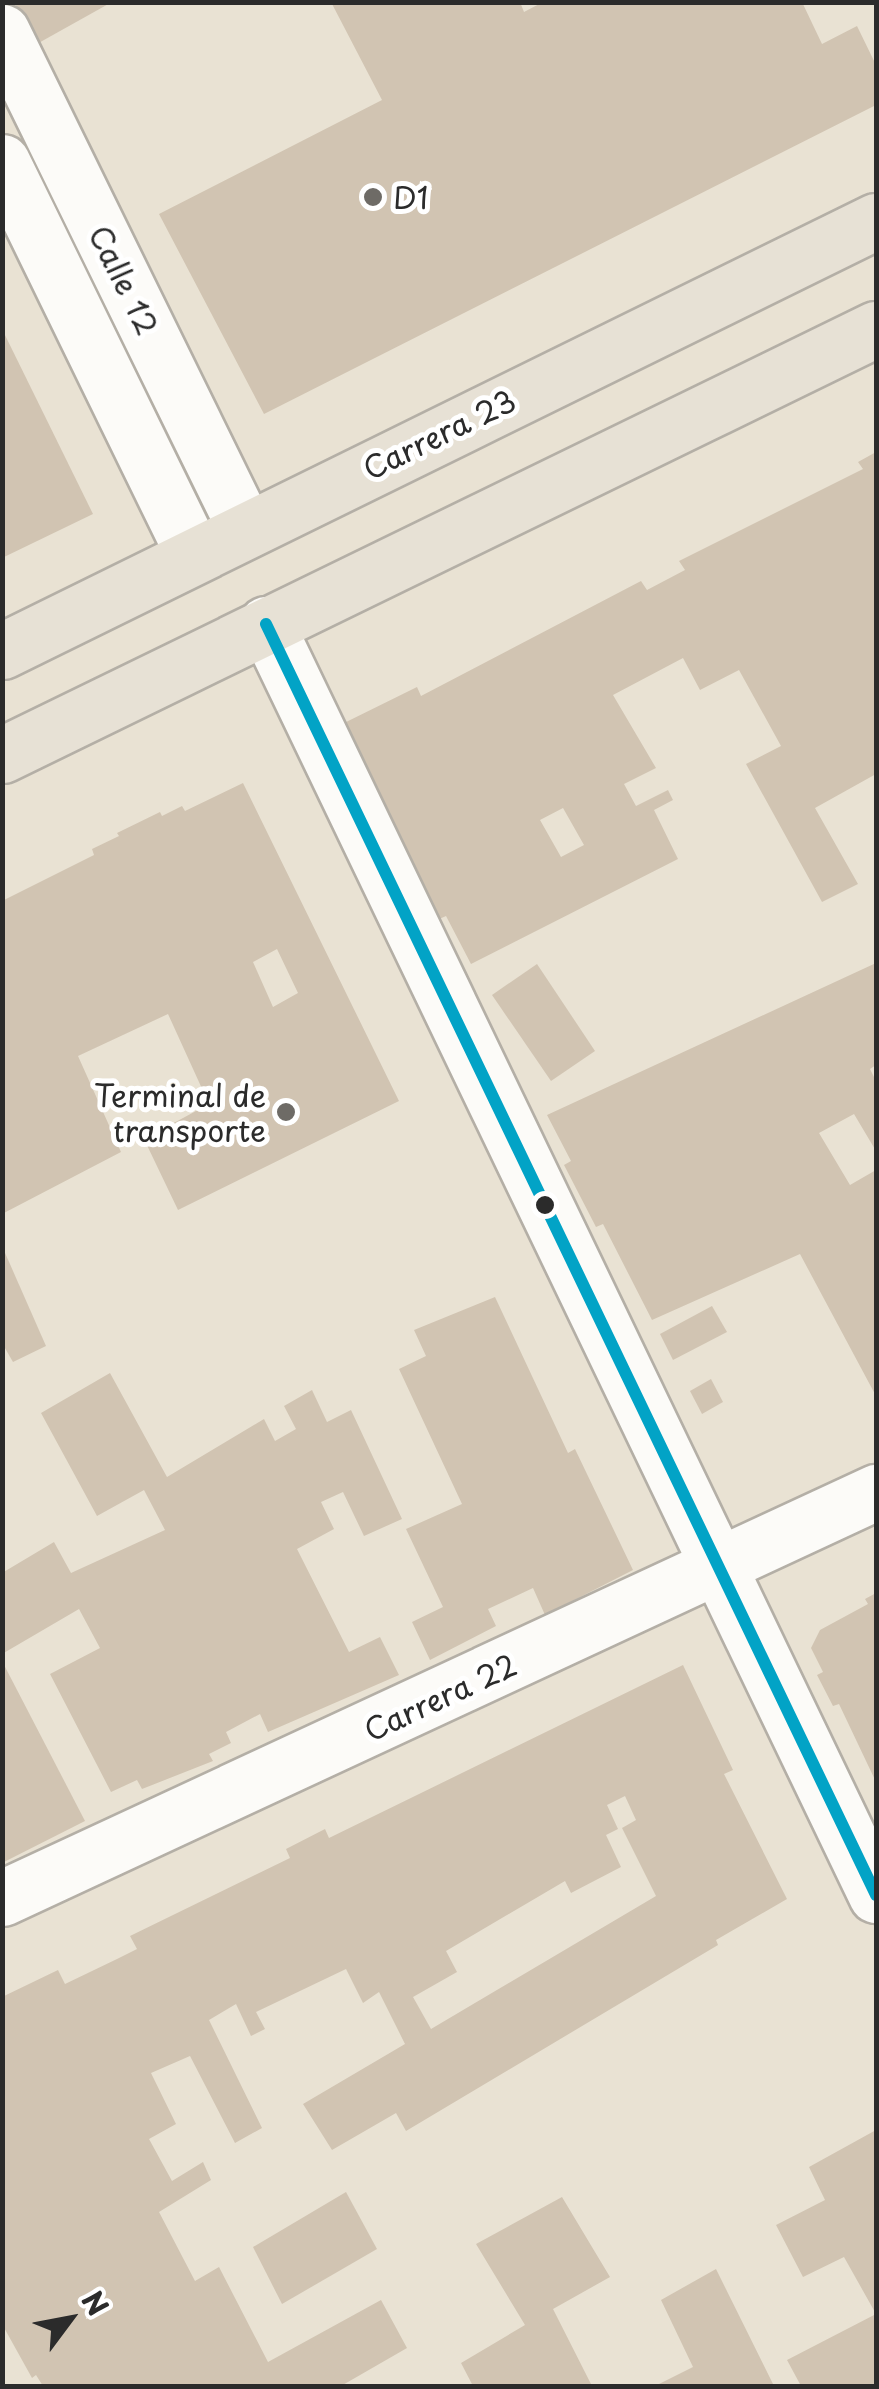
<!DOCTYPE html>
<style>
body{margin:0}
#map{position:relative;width:879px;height:2389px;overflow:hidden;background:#e9e2d3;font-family:"Playpen Sans",sans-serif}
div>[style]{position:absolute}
.building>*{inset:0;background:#d1c4b2}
.roads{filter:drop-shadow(2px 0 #b4afa6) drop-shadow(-2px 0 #b4afa6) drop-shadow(0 2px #b4afa6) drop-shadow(0 -2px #b4afa6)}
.minor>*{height:55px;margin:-27.5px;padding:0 27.5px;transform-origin:27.5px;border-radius:27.5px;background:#fcfbf8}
.major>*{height:55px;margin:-27.5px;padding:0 27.5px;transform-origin:27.5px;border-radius:27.5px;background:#e7e1d5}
.bus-1>*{height:12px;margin:-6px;padding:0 6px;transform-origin:6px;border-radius:6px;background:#02a3c6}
.dots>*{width:28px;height:28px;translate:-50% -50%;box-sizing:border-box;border:5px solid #fff;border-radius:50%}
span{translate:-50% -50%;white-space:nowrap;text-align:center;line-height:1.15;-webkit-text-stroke:10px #fff;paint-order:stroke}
.poi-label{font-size:30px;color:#2b2b2b}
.left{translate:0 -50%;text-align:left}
.right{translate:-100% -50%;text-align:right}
.street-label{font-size:30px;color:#2b2b2b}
.frame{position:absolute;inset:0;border:5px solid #2b2b2b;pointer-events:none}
.north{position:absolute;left:20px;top:2269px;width:100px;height:100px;-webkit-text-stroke:8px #fff;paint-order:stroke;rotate:58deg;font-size:28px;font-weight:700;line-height:40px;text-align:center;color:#2b2b2b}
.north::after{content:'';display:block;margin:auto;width:35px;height:45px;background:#2b2b2b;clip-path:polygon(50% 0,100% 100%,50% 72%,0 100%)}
</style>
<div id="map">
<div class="building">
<i style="clip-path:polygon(14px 2px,112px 2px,35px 45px)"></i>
<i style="clip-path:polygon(331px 2px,520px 2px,524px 12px,543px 2px,802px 2px,822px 44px,857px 26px,876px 65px,876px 105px,264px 414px,159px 214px,382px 100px)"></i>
<i style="clip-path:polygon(2px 329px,93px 514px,2px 558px)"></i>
<i style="clip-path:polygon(evenodd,876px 452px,876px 774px,815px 808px,858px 884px,822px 902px,746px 764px,781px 746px,739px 670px,700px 690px,683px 658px,613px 695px,656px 768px,624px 784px,636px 806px,668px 790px,673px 800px,654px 810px,678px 859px,471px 964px,446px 916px,437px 920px,336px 727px,417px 687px,421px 696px,641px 581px,647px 590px,685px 570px,679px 561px,863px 469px,858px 462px,876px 452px,563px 808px,584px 845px,561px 857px,540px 820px,563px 808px)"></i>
<i style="clip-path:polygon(evenodd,243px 783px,399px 1101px,178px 1210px,144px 1139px,209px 1104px,168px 1014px,78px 1056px,121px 1152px,2px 1214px,2px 901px,94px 855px,92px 849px,119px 836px,117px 833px,160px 812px,162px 816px,182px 806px,185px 811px,243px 783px,277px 949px,298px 993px,273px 1007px,253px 962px,277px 949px)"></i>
<i style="clip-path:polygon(876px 963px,876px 1065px,870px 1069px,876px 1081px,876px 1151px,854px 1114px,819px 1133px,850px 1185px,876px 1170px,876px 1396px,800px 1254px,652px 1320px,603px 1224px,596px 1227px,564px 1165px,571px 1161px,547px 1115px)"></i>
<i style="clip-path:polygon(537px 964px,595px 1051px,551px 1081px,492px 995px)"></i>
<i style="clip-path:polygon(2px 1246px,46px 1346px,13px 1362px,2px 1343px)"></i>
<i style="clip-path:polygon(495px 1297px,568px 1453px,575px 1449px,633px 1570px,545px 1615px,533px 1588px,488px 1609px,496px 1626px,430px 1660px,412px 1622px,443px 1607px,406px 1529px,462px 1504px,399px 1369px,426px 1356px,414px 1330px)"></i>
<i style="clip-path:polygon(712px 1306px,727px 1332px,673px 1360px,660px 1334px)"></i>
<i style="clip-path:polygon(110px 1373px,167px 1477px,264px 1419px,275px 1441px,296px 1429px,284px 1406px,312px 1390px,327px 1422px,351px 1410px,402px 1519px,364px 1536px,343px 1492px,321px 1502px,334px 1529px,297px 1549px,349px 1652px,380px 1637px,399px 1675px,268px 1732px,260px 1714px,226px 1732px,231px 1743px,209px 1754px,213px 1761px,142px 1789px,137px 1780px,111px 1792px,50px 1674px,100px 1648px,79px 1609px,2px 1654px,2px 1573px,54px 1542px,71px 1573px,165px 1530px,144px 1490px,97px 1516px,41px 1413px)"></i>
<i style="clip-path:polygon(711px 1379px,723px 1402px,702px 1414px,690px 1391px)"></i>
<i style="clip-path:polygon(876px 1593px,876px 1782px,839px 1704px,833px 1706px,817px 1675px,823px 1672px,811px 1648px,820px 1630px,868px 1604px,865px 1599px)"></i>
<i style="clip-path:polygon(2px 1661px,85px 1821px,2px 1863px)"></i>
<i style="clip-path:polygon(evenodd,683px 1665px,733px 1770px,724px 1774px,787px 1899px,716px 1940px,718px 1945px,406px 2131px,396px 2113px,332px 2150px,303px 2104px,405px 2044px,379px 1992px,363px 2003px,346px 1969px,256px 2012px,265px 2029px,251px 2036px,236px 2004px,209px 2020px,262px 2128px,235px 2143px,190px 2056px,151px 2073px,176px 2124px,149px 2139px,172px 2181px,203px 2162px,211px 2180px,159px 2212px,195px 2281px,219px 2267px,268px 2362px,381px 2300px,407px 2348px,341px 2386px,43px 2386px,36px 2375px,32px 2378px,2px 2324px,2px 1997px,58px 1970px,65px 1984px,117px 1959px,137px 1949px,130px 1936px,290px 1858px,286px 1849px,325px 1829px,329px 1838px,683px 1665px,625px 1796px,636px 1820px,622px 1828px,656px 1896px,431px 2029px,413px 1997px,457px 1972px,446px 1951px,565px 1881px,571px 1893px,621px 1867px,606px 1835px,618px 1829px,607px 1805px,625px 1796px)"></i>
<i style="clip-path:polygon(876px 2130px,876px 2386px,801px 2386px,787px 2360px,876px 2314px,844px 2257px,803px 2277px,776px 2225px,825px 2200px,809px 2167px)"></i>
<i style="clip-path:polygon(346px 2192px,377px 2249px,282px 2304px,253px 2247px)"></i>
<i style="clip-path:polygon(562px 2197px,610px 2277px,553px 2309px,592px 2386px,473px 2386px,461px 2363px,525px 2325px,476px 2244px)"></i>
<i style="clip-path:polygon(716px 2269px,774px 2386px,655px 2386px,693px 2367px,661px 2300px)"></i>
</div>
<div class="roads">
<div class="minor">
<i style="left:2px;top:32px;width:552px;rotate:63.9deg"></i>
<i style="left:2px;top:162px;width:437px;rotate:64deg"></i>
<i style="left:266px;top:624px;width:1410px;rotate:64.36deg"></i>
<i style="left:2px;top:1898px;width:964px;rotate:-24.92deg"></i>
</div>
<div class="major">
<i style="left:2px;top:651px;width:974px;rotate:-26.2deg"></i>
<i style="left:2px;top:755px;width:972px;rotate:-25.99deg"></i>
</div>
</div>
<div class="bus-1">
<i style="left:266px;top:624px;width:1410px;rotate:64.36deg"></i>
</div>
<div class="dots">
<i style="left:373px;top:197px;background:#6e6b66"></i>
<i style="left:286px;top:1112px;background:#6e6b66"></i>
<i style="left:545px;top:1205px;background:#2b2b2b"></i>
</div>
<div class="poi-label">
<span class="left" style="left:393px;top:197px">D1</span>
<span class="right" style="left:266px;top:1112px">Terminal de<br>transporte</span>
</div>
<div class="street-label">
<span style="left:124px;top:280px;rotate:64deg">Calle 12</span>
<span style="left:439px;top:434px;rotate:-26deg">Carrera 23</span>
<span style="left:440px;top:1697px;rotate:-25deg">Carrera 22</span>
</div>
<div class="frame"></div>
<div class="north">N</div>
</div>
